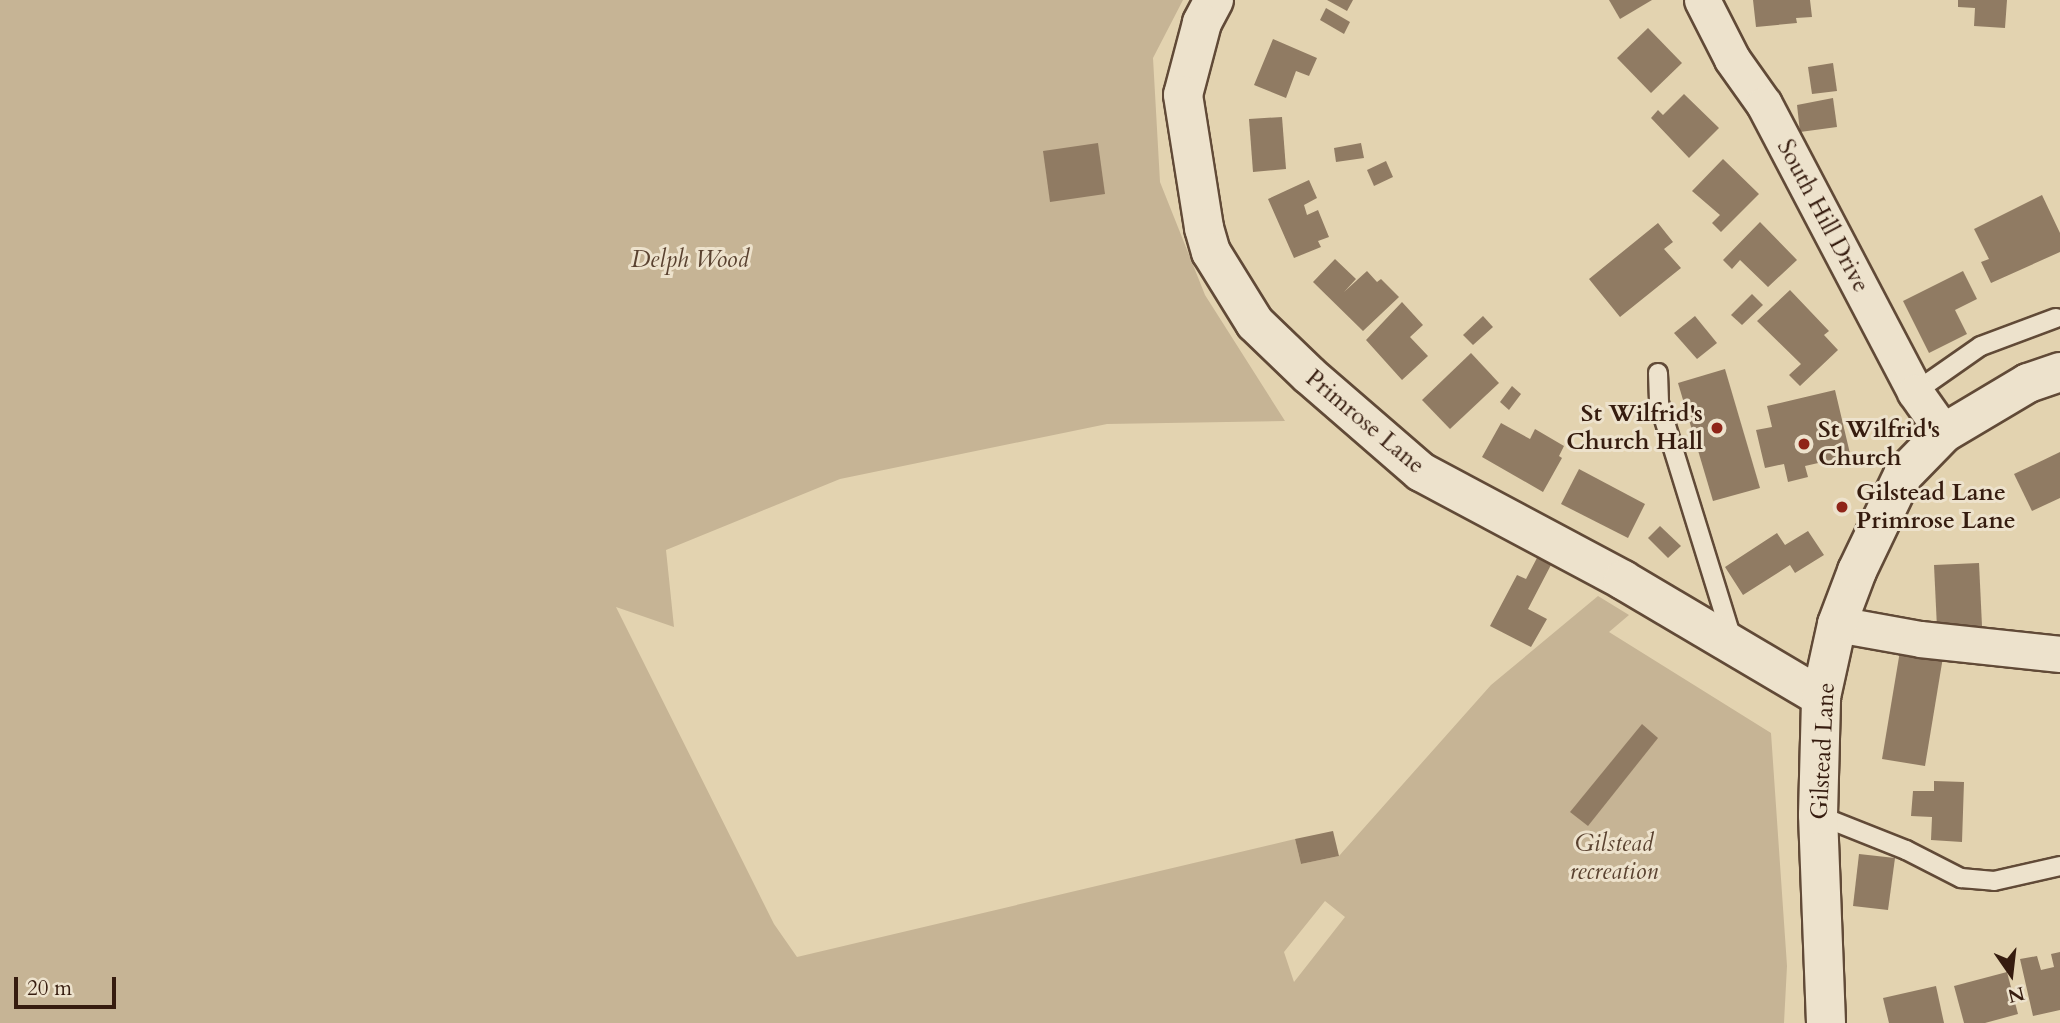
<!DOCTYPE html>
<style>
body{margin:0}
#map{position:relative;width:2060px;height:1023px;overflow:hidden;background:#e3d3b0;font-family:Cardo,serif}
div>[style]{position:absolute}
.green>*{inset:0;background:#c6b495}
.building>*{inset:0;background:#907b63}
.roads{filter:drop-shadow(2px 0 #614a37) drop-shadow(-2px 0 #614a37) drop-shadow(0 2px #614a37) drop-shadow(0 -2px #614a37)}
.lane>*{height:18px;margin:-9px;padding:0 9px;transform-origin:9px;border-radius:9px;background:#ede2cc}
.street>*{height:35px;margin:-17.5px;padding:0 17.5px;transform-origin:17.5px;border-radius:17.5px;background:#ede2cc}
.secondary>*{height:38px;margin:-19px;padding:0 19px;transform-origin:19px;border-radius:19px;background:#ede2cc}
.dots>*{width:19px;height:19px;translate:-50% -50%;box-sizing:border-box;border:4px solid #ede2cc;border-radius:50%}
span{translate:-50% -50%;white-space:nowrap;text-align:center;line-height:1.15;-webkit-text-stroke:6px #ede2cc;paint-order:stroke}
.street-label{font-size:24px;color:#361c0f}
.park-label{font-size:24px;color:#5a4230;font-style:italic}
.poi-label{font-size:24px;color:#361c0f;font-weight:700}
.right{translate:-100% -50%;text-align:right}
.left{translate:0 -50%;text-align:left}
.north{position:absolute;left:1976px;top:939px;width:70px;height:70px;-webkit-text-stroke:5px #ede2cc;paint-order:stroke;rotate:166deg;font-size:19px;font-weight:700;line-height:28px;text-align:center;color:#361c0f}
.north::after{content:'';display:block;margin:auto;width:24px;height:32px;background:#361c0f;clip-path:polygon(50% 0,100% 100%,50% 72%,0 100%)}
.scale{position:absolute;left:14px;top:977px;width:102px;height:32px;box-sizing:border-box;border:4px solid #361c0f;border-top:0;padding-left:9px;font-size:21px;line-height:24px;white-space:nowrap;color:#361c0f;-webkit-text-stroke:5px #ede2cc;paint-order:stroke}
</style>
<div id="map">
<div class="green">
<i style="clip-path:polygon(evenodd,0 0,1183px 0,1153px 58px,1160px 182px,1205px 295px,1285px 421px,1107px 424px,840px 479px,666px 550px,674px 627px,616px 607px,774px 924px,797px 957px,1295px 839px,1301px 864px,1339px 856px,1491px 685px,1598px 596px,1629px 615px,1609px 632px,1771px 733px,1787px 966px,1784px 1023px,0 1023px,0 0,1325px 901px,1345px 917px,1294px 982px,1284px 952px,1325px 901px)"></i>
</div>
<div class="building">
<i style="clip-path:polygon(1327px 0,1353px 0,1347px 11px)"></i>
<i style="clip-path:polygon(1609px 0,1652px 0,1620px 19px)"></i>
<i style="clip-path:polygon(1753px 0,1810px 0,1812px 17px,1796px 18px,1797px 23px,1756px 27px)"></i>
<i style="clip-path:polygon(1958px 0,2007px 0,2005px 28px,1974px 26px,1975px 8px,1958px 7px)"></i>
<i style="clip-path:polygon(1326px 8px,1350px 22px,1344px 34px,1320px 20px)"></i>
<i style="clip-path:polygon(1648px 28px,1682px 63px,1651px 93px,1617px 58px)"></i>
<i style="clip-path:polygon(1273px 39px,1317px 58px,1309px 76px,1296px 71px,1286px 98px,1254px 85px)"></i>
<i style="clip-path:polygon(1833px 63px,1837px 91px,1812px 94px,1808px 67px)"></i>
<i style="clip-path:polygon(1684px 94px,1719px 128px,1689px 158px,1651px 118px,1658px 110px,1663px 115px)"></i>
<i style="clip-path:polygon(1833px 98px,1837px 127px,1800px 132px,1797px 105px)"></i>
<i style="clip-path:polygon(1282px 117px,1286px 169px,1253px 172px,1249px 119px)"></i>
<i style="clip-path:polygon(1098px 143px,1105px 194px,1050px 202px,1043px 151px)"></i>
<i style="clip-path:polygon(1361px 143px,1364px 158px,1336px 162px,1334px 148px)"></i>
<i style="clip-path:polygon(1723px 159px,1759px 194px,1721px 232px,1712px 223px,1720px 215px,1692px 191px)"></i>
<i style="clip-path:polygon(1386px 161px,1393px 177px,1374px 186px,1367px 170px)"></i>
<i style="clip-path:polygon(1309px 180px,1317px 198px,1304px 205px,1307px 215px,1318px 210px,1329px 237px,1318px 241px,1321px 247px,1294px 258px,1268px 199px)"></i>
<i style="clip-path:polygon(2042px 195px,2060px 233px,2060px 252px,1991px 283px,1981px 262px,1989px 259px,1974px 229px)"></i>
<i style="clip-path:polygon(1760px 222px,1797px 260px,1768px 287px,1740px 260px,1732px 269px,1723px 260px)"></i>
<i style="clip-path:polygon(1658px 223px,1673px 242px,1664px 249px,1681px 268px,1620px 317px,1589px 279px)"></i>
<i style="clip-path:polygon(1335px 259px,1356px 279px,1344px 292px,1367px 271px,1377px 282px,1381px 279px,1399px 297px,1363px 331px,1313px 282px)"></i>
<i style="clip-path:polygon(1963px 271px,1977px 299px,1955px 310px,1967px 334px,1929px 353px,1903px 301px)"></i>
<i style="clip-path:polygon(1790px 290px,1829px 331px,1824px 335px,1838px 350px,1800px 386px,1789px 375px,1801px 364px,1757px 321px)"></i>
<i style="clip-path:polygon(1752px 294px,1763px 305px,1742px 325px,1731px 315px)"></i>
<i style="clip-path:polygon(1402px 302px,1423px 325px,1410px 337px,1428px 356px,1402px 380px,1366px 340px)"></i>
<i style="clip-path:polygon(1483px 316px,1493px 327px,1473px 345px,1463px 335px)"></i>
<i style="clip-path:polygon(1695px 316px,1717px 343px,1697px 359px,1674px 333px)"></i>
<i style="clip-path:polygon(1471px 353px,1499px 383px,1450px 429px,1422px 400px)"></i>
<i style="clip-path:polygon(1725px 369px,1760px 488px,1713px 501px,1678px 383px)"></i>
<i style="clip-path:polygon(1512px 386px,1521px 394px,1509px 410px,1500px 402px)"></i>
<i style="clip-path:polygon(1835px 390px,1852px 462px,1837px 465px,1836px 459px,1805px 466px,1808px 477px,1788px 482px,1784px 464px,1765px 468px,1756px 430px,1772px 427px,1767px 406px)"></i>
<i style="clip-path:polygon(1501px 423px,1530px 439px,1535px 429px,1564px 446px,1559px 456px,1562px 458px,1543px 492px,1482px 457px)"></i>
<i style="clip-path:polygon(2060px 452px,2060px 498px,2032px 511px,2014px 474px)"></i>
<i style="clip-path:polygon(1579px 469px,1645px 504px,1628px 538px,1561px 504px)"></i>
<i style="clip-path:polygon(1660px 526px,1681px 546px,1668px 558px,1648px 538px)"></i>
<i style="clip-path:polygon(1808px 531px,1824px 555px,1795px 573px,1790px 565px,1743px 595px,1725px 567px,1777px 533px,1785px 545px)"></i>
<i style="clip-path:polygon(1538px 556px,1552px 563px,1528px 609px,1547px 619px,1531px 647px,1490px 626px,1517px 575px,1526px 579px)"></i>
<i style="clip-path:polygon(1979px 563px,1982px 626px,1937px 628px,1934px 565px)"></i>
<i style="clip-path:polygon(1900px 651px,1943px 657px,1925px 766px,1882px 759px)"></i>
<i style="clip-path:polygon(1642px 724px,1658px 738px,1588px 826px,1570px 812px)"></i>
<i style="clip-path:polygon(1934px 781px,1964px 782px,1962px 842px,1931px 840px,1932px 817px,1911px 816px,1913px 791px,1934px 791px)"></i>
<i style="clip-path:polygon(1333px 831px,1339px 856px,1301px 864px,1295px 839px)"></i>
<i style="clip-path:polygon(1859px 854px,1895px 858px,1888px 910px,1853px 906px)"></i>
<i style="clip-path:polygon(2060px 952px,2060px 1010px,2033px 1016px,2020px 959px,2037px 956px,2041px 970px,2054px 967px,2051px 954px)"></i>
<i style="clip-path:polygon(2007px 972px,2018px 1014px,1985px 1023px,1964px 1023px,1954px 986px)"></i>
<i style="clip-path:polygon(1936px 986px,1944px 1023px,1889px 1023px,1883px 998px)"></i>
</div>
<div class="roads">
<div class="lane">
<i style="left:1658px;top:373px;width:30px;rotate:88deg"></i>
<i style="left:1659px;top:403px;width:247px;rotate:72.8deg"></i>
<i style="left:1915px;top:392px;width:80px;rotate:-34.9deg"></i>
<i style="left:1981px;top:346px;width:80px;rotate:-20.5deg"></i>
<i style="left:1818px;top:815px;width:95px;rotate:21.7deg"></i>
<i style="left:1906px;top:850px;width:62px;rotate:27deg"></i>
<i style="left:1961px;top:878px;width:33px;rotate:5deg"></i>
<i style="left:1994px;top:881px;width:68px;rotate:-12.8deg"></i>
</div>
<div class="street">
<i style="left:1702px;top:0;width:66px;rotate:63deg"></i>
<i style="left:1732px;top:59px;width:55px;rotate:54.6deg"></i>
<i style="left:1764px;top:104px;width:325px;rotate:62.3deg"></i>
<i style="left:1915px;top:392px;width:50px;rotate:54.7deg"></i>
<i style="left:1837px;top:624px;width:84px;rotate:10.2deg"></i>
<i style="left:1920px;top:639px;width:141px;rotate:6.1deg"></i>
</div>
<div class="secondary">
<i style="left:1214px;top:0;width:26px;rotate:118deg"></i>
<i style="left:1202px;top:23px;width:74px;rotate:104.8deg"></i>
<i style="left:1183px;top:95px;width:135px;rotate:81deg"></i>
<i style="left:1204px;top:228px;width:25px;rotate:74deg"></i>
<i style="left:1211px;top:252px;width:84px;rotate:58.2deg"></i>
<i style="left:1255px;top:323px;width:75px;rotate:43.9deg"></i>
<i style="left:1309px;top:375px;width:148px;rotate:40.9deg"></i>
<i style="left:1421px;top:472px;width:229px;rotate:28.1deg"></i>
<i style="left:1623px;top:580px;width:230px;rotate:30.6deg"></i>
<i style="left:1826px;top:1023px;width:208px;rotate:-92.2deg"></i>
<i style="left:1818px;top:815px;width:118px;rotate:-88.5deg"></i>
<i style="left:1821px;top:697px;width:75px;rotate:-77.6deg"></i>
<i style="left:1837px;top:624px;width:57px;rotate:-69.3deg"></i>
<i style="left:1857px;top:571px;width:106px;rotate:-64.4deg"></i>
<i style="left:1903px;top:475px;width:59px;rotate:-45.7deg"></i>
<i style="left:1944px;top:433px;width:98px;rotate:-30.8deg"></i>
<i style="left:2028px;top:383px;width:34px;rotate:-19deg"></i>
</div>
</div>
<div class="dots">
<i style="left:1717px;top:428px;background:#8f2418"></i>
<i style="left:1804px;top:444px;background:#8f2418"></i>
<i style="left:1842px;top:507px;background:#8f2418"></i>
</div>
<div class="street-label">
<span style="left:1823px;top:216px;rotate:62deg">South Hill Drive</span>
<span style="left:1365px;top:422px;rotate:40deg">Primrose Lane</span>
<span style="left:1823px;top:751px;rotate:-87deg">Gilstead Lane</span>
</div>
<div class="park-label">
<span style="left:690px;top:260px">Delph Wood</span>
<span style="left:1614px;top:858px">Gilstead<br>recreation</span>
</div>
<div class="poi-label">
<span class="right" style="left:1703px;top:428px">St Wilfrid's<br>Church Hall</span>
<span class="left" style="left:1818px;top:444px">St Wilfrid's<br>Church</span>
<span class="left" style="left:1856px;top:507px">Gilstead Lane<br>Primrose Lane</span>
</div>
<div class="north">N</div>
<div class="scale">20 m</div>
</div>
